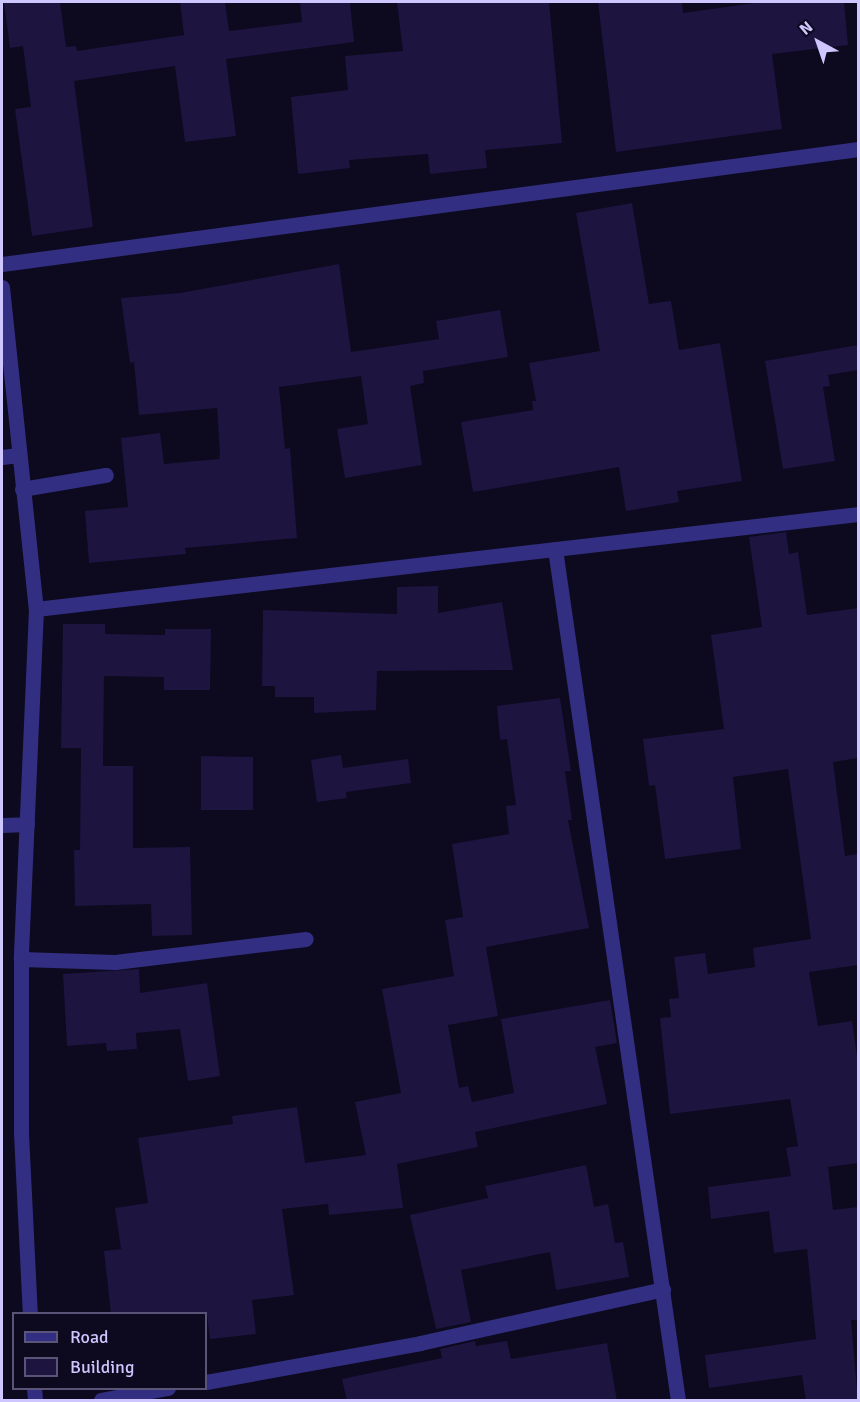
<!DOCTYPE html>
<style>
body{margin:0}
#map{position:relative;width:860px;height:1402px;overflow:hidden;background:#0d091e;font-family:Signika,sans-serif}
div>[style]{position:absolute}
.building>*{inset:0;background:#1d1440}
.service>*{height:15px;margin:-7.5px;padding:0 7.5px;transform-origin:7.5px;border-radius:7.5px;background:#322f82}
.minor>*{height:15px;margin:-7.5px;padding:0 7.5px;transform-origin:7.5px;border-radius:7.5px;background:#322f82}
span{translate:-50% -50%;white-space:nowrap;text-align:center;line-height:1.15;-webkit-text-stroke:6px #0d091e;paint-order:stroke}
.frame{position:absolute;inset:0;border:3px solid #cdc6ff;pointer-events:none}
.legend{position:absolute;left:12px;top:1312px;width:195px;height:78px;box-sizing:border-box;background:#0d091e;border:2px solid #5a5578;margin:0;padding:8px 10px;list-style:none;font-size:18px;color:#cdc6ff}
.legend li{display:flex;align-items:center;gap:12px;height:30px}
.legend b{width:30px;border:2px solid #5a5578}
.north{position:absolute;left:788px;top:12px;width:60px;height:60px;-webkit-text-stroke:4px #0d091e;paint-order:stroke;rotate:320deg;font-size:16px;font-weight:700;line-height:24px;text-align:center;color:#cdc6ff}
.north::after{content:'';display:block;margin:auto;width:21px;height:27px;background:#cdc6ff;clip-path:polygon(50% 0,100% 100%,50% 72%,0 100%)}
</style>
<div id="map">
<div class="building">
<i style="clip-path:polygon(4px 2px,60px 2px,66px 47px,76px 46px,77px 51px,184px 35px,180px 2px,225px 2px,229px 31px,302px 22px,300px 2px,350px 2px,354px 42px,226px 59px,236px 136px,185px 142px,175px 66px,74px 81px,93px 227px,32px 236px,15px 109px,31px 107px,23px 46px,10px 48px)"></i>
<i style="clip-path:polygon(397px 2px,549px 2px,562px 143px,485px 150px,487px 168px,430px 174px,428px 154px,349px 160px,350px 168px,298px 174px,291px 97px,348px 90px,345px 56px,403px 51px)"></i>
<i style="clip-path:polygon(598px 2px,682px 2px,683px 13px,762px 2px,844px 2px,848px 45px,772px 54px,782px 129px,616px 152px)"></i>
<i style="clip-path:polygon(632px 203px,649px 304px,671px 301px,679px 350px,720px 343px,742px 481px,677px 491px,679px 502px,626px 511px,619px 467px,473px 492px,461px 422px,533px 410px,532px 401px,536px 401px,529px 363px,600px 351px,576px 213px)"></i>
<i style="clip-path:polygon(339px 264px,351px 352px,439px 339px,436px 321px,500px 310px,508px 357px,423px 371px,424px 383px,410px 386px,422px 465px,345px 478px,337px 429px,368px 424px,361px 376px,279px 387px,285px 449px,290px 448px,297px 538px,185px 548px,186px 554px,89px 563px,85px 511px,128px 507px,121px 438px,160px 433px,164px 464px,219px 459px,220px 454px,217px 408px,139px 415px,134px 362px,130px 363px,121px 298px,180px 293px)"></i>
<i style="clip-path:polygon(858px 345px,858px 370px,828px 375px,830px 386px,823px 387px,835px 461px,783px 469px,765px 361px)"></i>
<i style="clip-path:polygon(786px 532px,789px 554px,798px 552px,807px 615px,858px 608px,858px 758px,833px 762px,845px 856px,858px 854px,858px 965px,809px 972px,818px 1026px,852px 1021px,858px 1063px,858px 1163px,828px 1167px,833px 1210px,858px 1207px,858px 1320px,851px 1320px,858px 1401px,806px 1401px,802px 1375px,709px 1388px,705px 1355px,816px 1339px,807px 1249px,774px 1253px,769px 1211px,711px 1219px,708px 1187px,791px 1176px,786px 1148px,798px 1146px,790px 1099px,670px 1114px,660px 1018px,671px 1017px,669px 999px,679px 998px,674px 957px,705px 953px,708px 974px,755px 967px,753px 948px,811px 939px,788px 769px,733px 777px,741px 849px,665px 859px,655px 785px,649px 786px,643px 739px,724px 729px,711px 635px,762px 627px,749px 537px)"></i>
<i style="clip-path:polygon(438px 586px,438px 613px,502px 602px,513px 670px,377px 671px,376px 710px,314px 713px,314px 697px,275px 697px,275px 686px,262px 686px,263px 610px,397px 614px,397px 587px)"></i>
<i style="clip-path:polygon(63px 624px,105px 624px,105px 634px,165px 635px,165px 629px,211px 629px,210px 690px,164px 690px,164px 677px,104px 676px,103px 766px,133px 766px,133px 848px,190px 847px,192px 935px,152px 936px,151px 904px,75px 906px,74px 850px,80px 850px,81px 748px,61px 748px)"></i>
<i style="clip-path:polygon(560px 698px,571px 771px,565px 771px,572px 820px,568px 820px,589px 928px,486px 947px,498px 1016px,448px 1025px,459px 1088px,468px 1086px,472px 1102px,514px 1093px,501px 1019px,610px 1000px,617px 1043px,595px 1047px,607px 1104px,475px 1132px,478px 1147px,397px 1164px,403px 1208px,329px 1215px,328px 1204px,282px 1209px,294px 1295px,252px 1300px,256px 1334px,210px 1339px,207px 1314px,111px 1314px,104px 1251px,121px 1249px,115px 1208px,148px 1203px,138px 1138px,233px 1124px,232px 1116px,297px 1107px,305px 1163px,366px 1155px,355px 1102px,401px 1093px,382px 989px,454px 976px,445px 920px,463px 917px,452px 844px,509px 834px,506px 806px,516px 805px,507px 739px,500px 740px,497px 706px)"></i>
<i style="clip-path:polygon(341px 755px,343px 768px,408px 759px,411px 783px,346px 792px,347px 798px,317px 802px,311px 760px)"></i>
<i style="clip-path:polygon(201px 756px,253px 757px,253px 810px,201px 810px)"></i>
<i style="clip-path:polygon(139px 969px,140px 993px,207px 983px,220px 1076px,188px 1081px,180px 1029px,136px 1033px,137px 1049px,107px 1051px,106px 1043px,67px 1046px,63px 974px)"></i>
<i style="clip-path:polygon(586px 1165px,594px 1207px,608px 1204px,615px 1243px,623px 1242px,629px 1277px,556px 1290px,550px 1252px,461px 1270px,471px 1322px,436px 1329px,410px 1215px,488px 1198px,485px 1186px)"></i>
<i style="clip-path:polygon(475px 1341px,476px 1346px,507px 1341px,511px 1359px,607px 1343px,617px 1401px,347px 1401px,342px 1379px,442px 1358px,440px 1349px)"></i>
</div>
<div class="service">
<i style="left:22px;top:489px;width:85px;rotate:-9.5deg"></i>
</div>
<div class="minor">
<i style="left:2px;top:264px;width:864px;rotate:-7.65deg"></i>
<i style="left:2px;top:287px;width:324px;rotate:84deg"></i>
<i style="left:36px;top:609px;width:350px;rotate:92.5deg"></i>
<i style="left:21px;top:959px;width:174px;rotate:90deg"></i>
<i style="left:21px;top:1133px;width:181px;rotate:87.2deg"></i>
<i style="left:2px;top:457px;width:16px;rotate:-7deg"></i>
<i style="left:555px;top:549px;width:860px;rotate:81.78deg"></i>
<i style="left:36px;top:609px;width:827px;rotate:-6.59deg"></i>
<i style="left:2px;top:825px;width:25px;rotate:-2deg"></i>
<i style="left:21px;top:959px;width:94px;rotate:1.8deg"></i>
<i style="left:115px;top:962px;width:192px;rotate:-6.9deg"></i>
<i style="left:206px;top:1382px;width:218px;rotate:-10.3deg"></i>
<i style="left:420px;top:1343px;width:249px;rotate:-12.5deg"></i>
<i style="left:34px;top:1388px;width:12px;rotate:85deg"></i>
<i style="left:101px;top:1400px;width:68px;rotate:-10.2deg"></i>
</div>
<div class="frame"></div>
<ul class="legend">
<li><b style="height:8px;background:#322f82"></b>Road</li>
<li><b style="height:16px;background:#1d1440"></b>Building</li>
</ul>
<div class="north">N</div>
</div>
